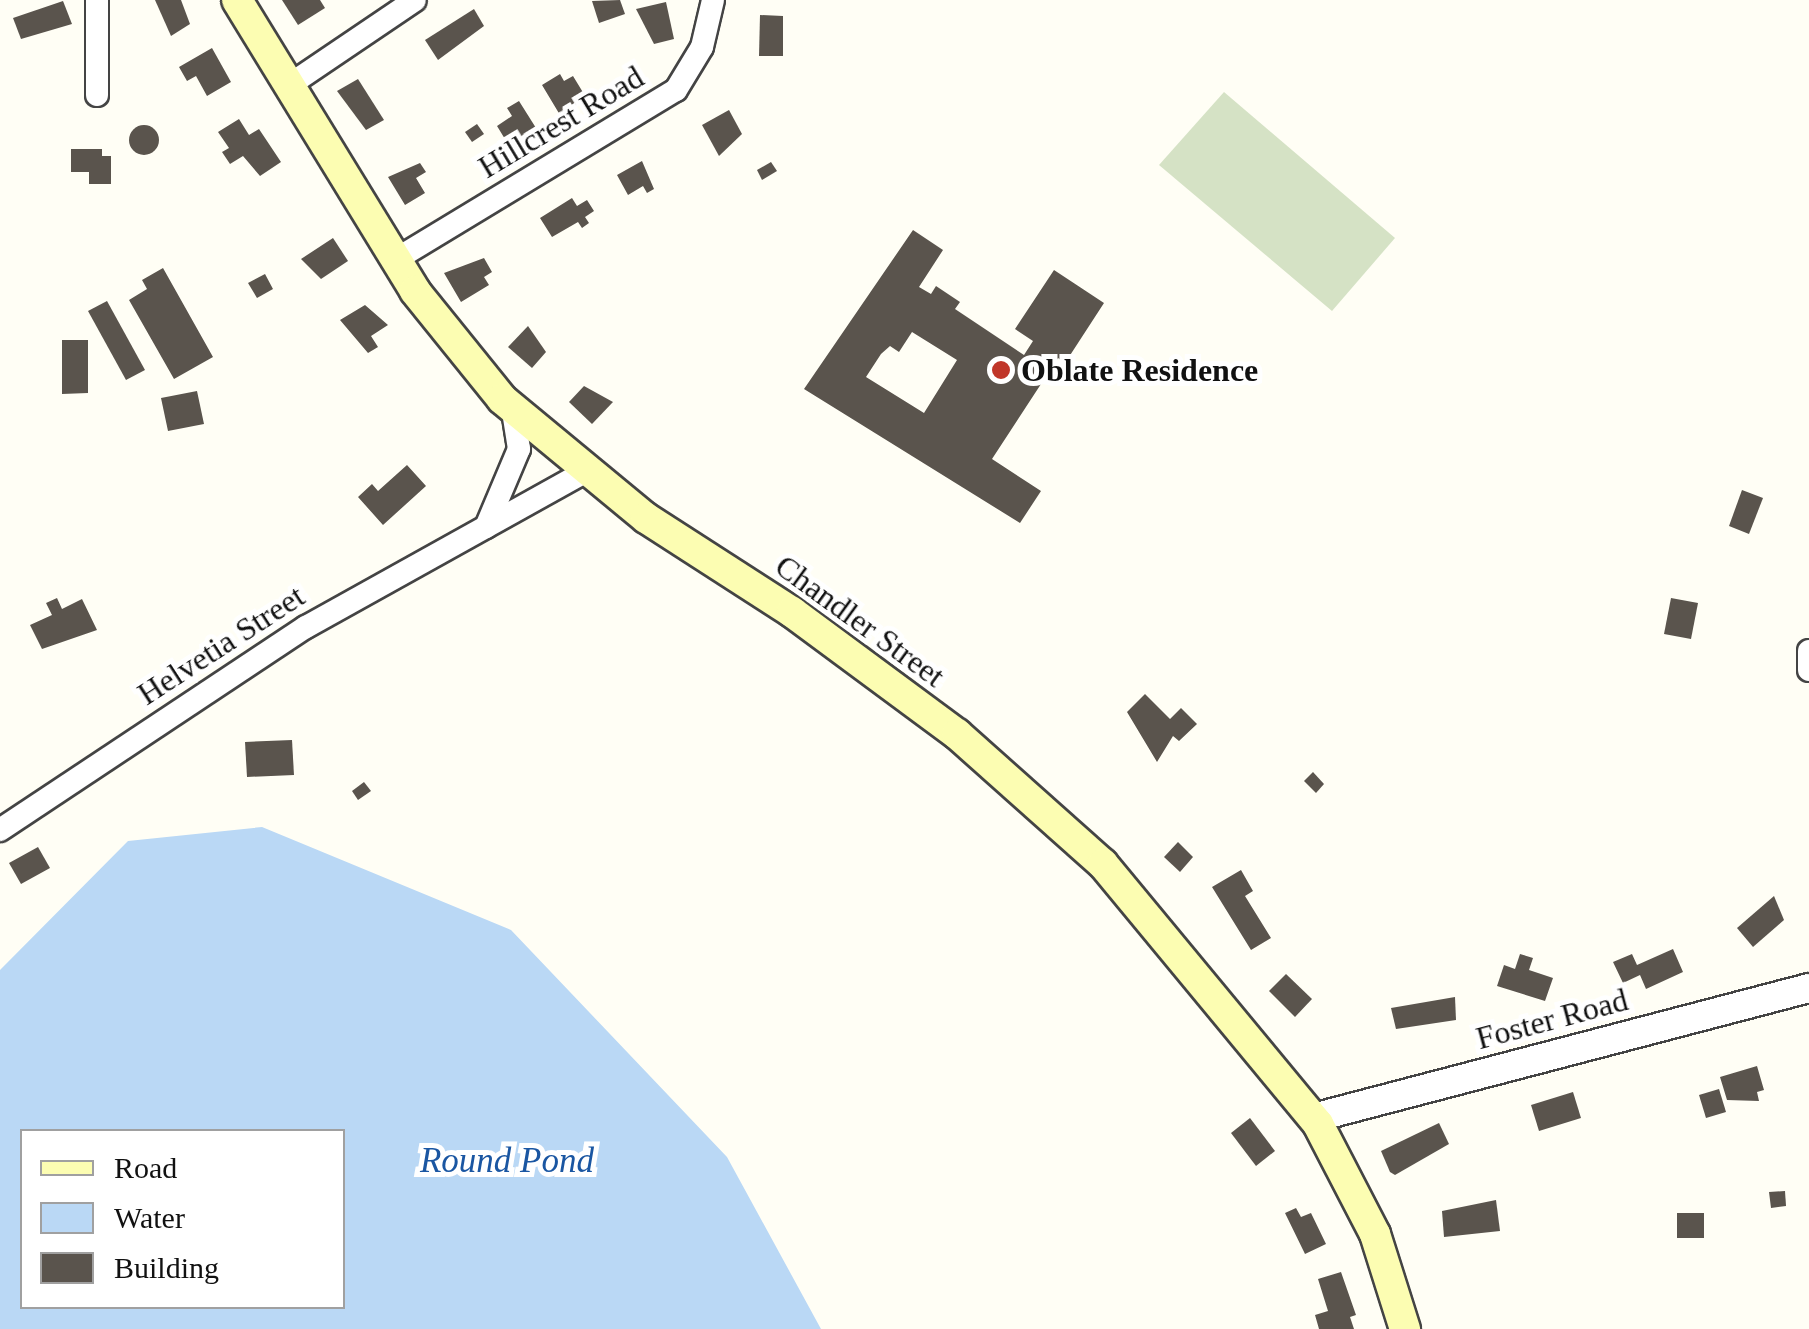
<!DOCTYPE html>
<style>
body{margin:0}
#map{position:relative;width:1809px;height:1329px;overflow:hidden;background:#fffef5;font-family:"Times New Roman",serif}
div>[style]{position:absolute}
.cemetery>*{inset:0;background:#d5e2c5}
.water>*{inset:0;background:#bad8f5}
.building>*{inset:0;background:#5a544d}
.round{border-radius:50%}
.roads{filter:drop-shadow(2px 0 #444) drop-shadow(-2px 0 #444) drop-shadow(0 2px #444) drop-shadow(0 -2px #444)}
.minor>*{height:22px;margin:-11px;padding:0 11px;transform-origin:11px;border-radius:11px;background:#fff}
.tertiary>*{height:28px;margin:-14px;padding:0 14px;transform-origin:14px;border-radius:14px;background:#fff}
.secondary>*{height:30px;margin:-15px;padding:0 15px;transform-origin:15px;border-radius:15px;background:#fcfdb2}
.dots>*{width:28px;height:28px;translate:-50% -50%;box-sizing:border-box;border:5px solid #fff;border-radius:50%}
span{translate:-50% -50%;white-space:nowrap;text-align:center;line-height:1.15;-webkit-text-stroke:10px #fff;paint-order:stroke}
.street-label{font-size:32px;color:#111}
.poi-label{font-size:32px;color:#111;font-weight:700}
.left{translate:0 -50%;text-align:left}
.water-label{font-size:35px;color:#1a56a2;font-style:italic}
.legend{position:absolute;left:20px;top:1129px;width:325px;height:180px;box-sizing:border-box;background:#fff;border:2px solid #a0a0a0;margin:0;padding:12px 18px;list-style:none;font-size:30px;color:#111}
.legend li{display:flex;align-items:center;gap:20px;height:50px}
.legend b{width:50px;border:2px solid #a0a0a0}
</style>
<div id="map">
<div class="cemetery">
<i style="clip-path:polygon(1224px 92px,1395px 238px,1332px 311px,1159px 165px)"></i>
</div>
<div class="water">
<i style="clip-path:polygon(evenodd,262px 827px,511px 930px,727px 1157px,821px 1329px,0 1329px,0 970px,128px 841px,262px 827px,22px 1132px,342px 1132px,342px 1306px,22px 1306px,22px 1132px)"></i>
</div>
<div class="building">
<i style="clip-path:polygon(155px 0,181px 0,190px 24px,171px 36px)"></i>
<i style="clip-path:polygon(282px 0,320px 0,325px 8px,298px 25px)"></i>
<i style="clip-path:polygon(620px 0,625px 14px,599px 23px,592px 1px)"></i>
<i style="clip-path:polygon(63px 1px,72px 24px,21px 39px,13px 18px)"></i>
<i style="clip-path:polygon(666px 2px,674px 39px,654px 44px,636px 9px)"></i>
<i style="clip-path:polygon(474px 9px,484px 26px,438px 60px,425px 40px)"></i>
<i style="clip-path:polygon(760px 15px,783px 16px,783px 56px,759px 56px)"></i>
<i style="clip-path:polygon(212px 48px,231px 82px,207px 96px,196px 76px,187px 81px,179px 67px)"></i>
<i style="clip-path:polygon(560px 74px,564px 81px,573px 76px,587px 99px,560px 115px,542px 85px)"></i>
<i style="clip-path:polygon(358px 79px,384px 120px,366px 130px,337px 91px)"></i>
<i style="clip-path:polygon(519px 101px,536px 128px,508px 144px,497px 126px,512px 116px,507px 108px)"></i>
<i style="clip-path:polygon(729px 110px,742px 134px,719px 156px,702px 125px)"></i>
<i style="clip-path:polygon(239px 119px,249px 135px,259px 129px,281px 162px,260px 176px,243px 156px,230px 164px,222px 152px,229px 148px,218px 132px)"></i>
<i style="clip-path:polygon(477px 124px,484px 134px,472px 142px,465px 132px)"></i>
<i class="round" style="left:129px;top:125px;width:30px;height:30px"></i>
<i style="clip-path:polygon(71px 149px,102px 149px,102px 156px,111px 156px,111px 184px,89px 184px,89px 172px,71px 172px)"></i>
<i style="clip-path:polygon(642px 161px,654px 189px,647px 193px,643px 186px,628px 195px,617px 175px)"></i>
<i style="clip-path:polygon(771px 162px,777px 171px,762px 180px,757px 170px)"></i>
<i style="clip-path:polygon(420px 163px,426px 172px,416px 178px,425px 193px,405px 205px,388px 177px)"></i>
<i style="clip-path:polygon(572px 198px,577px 206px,587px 200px,594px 211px,585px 217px,589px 223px,582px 228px,578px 222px,552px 237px,540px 218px)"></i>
<i style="clip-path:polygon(evenodd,913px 230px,943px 250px,919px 287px,931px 294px,936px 286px,960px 302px,955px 309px,1024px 355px,1033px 341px,1015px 329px,1054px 270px,1104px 303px,1065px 363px,1058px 358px,992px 459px,1041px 491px,1020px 523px,804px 389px,913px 230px,912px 332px,957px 360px,924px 413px,866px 377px,881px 354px,890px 346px,899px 352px,912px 332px)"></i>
<i style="clip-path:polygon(333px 238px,348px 261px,321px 279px,301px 259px)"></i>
<i style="clip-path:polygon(484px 258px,492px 272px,484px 277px,489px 285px,461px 302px,444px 273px)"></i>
<i style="clip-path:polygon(163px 268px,213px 357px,174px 379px,129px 300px,147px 289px,142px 280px)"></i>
<i style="clip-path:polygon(265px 274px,273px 289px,257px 298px,248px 283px)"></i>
<i style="clip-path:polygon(107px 301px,145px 370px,126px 380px,88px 311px)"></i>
<i style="clip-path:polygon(365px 305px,388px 325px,371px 336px,378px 347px,368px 353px,340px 320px)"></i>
<i style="clip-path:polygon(528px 326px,546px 352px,532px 368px,508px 347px)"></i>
<i style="clip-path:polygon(62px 340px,88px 340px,88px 393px,62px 394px)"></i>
<i style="clip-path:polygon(584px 386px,613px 402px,592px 424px,569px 402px)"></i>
<i style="clip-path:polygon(197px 391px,204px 424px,168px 431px,161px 398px)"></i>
<i style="clip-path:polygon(407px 465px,426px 486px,383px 525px,358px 497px,372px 484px,378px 491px)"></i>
<i style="clip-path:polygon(1742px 490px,1763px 498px,1749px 534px,1729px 526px)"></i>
<i style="clip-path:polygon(57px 598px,62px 609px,82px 599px,97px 630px,42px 649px,30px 625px,52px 615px,46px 603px)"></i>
<i style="clip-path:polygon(1671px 598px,1698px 603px,1691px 639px,1664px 634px)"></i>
<i style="clip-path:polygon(1145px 694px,1170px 719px,1181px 708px,1197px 724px,1179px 741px,1173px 736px,1157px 762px,1127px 712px)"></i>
<i style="clip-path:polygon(292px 740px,294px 775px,247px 777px,245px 742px)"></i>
<i style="clip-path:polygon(1313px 772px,1324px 784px,1316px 793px,1304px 781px)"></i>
<i style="clip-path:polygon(364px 782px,371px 791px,358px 800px,352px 791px)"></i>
<i style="clip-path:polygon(1178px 842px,1193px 857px,1180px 872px,1164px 857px)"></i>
<i style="clip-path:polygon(38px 847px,50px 868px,21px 884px,9px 863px)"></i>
<i style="clip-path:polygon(1241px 870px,1253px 891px,1245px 896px,1271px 938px,1251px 950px,1212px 887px)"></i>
<i style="clip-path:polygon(1774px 896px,1784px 920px,1753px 947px,1737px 928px)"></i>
<i style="clip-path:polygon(1673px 949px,1683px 972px,1646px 989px,1640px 975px,1623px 983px,1613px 962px,1632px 954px,1637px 965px)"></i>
<i style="clip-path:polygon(1520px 954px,1533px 958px,1529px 970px,1553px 978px,1545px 1001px,1497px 986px,1504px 965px,1515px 969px)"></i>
<i style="clip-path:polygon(1286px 974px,1312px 999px,1295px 1017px,1269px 991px)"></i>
<i style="clip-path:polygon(1455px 997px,1456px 1020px,1396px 1029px,1391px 1008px)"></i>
<i style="clip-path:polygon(1757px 1066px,1764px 1090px,1757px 1092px,1759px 1101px,1727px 1100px,1720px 1077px)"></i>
<i style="clip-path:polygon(1719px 1089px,1726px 1112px,1706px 1118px,1699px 1095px)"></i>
<i style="clip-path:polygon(1573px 1092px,1581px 1118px,1539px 1131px,1531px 1105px)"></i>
<i style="clip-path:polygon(1250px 1118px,1275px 1151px,1256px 1166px,1231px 1133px)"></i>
<i style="clip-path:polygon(1439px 1123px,1449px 1144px,1395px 1175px,1390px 1172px,1381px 1151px)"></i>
<i style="clip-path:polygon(1785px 1191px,1786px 1206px,1771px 1208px,1769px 1192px)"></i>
<i style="clip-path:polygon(1496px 1200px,1500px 1231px,1444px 1237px,1442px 1211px)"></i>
<i style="clip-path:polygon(1296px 1208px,1301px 1217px,1311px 1213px,1326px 1244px,1305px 1254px,1285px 1213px)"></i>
<i style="clip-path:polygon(1677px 1213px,1704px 1213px,1704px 1238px,1677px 1238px)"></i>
<i style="clip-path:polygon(1341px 1272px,1356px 1315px,1350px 1317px,1354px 1329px,1319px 1329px,1315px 1315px,1328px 1311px,1318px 1279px)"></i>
</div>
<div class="roads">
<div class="minor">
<i style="left:288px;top:86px;width:153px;rotate:-34.1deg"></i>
<i style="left:97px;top:95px;width:95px;rotate:-90deg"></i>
<i style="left:395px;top:260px;width:328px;rotate:-31.2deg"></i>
<i style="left:676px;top:90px;width:50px;rotate:-58.8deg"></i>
<i style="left:702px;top:47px;width:48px;rotate:-76.8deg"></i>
<i style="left:486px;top:527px;width:85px;rotate:-67.1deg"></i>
<i style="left:519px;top:449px;width:39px;rotate:-99deg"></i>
<i style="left:1809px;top:651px;width:19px;rotate:90deg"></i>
<i style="left:0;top:830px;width:367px;rotate:-33.6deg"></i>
<i style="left:306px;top:627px;width:321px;rotate:-29.1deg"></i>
</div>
<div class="tertiary">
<i style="left:1313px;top:1118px;width:513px;rotate:-14.69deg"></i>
</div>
<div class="secondary">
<i style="left:237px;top:0;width:341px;rotate:58.5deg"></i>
<i style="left:415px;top:291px;width:139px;rotate:51.1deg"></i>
<i style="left:502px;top:399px;width:187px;rotate:39.6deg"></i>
<i style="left:646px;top:518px;width:174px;rotate:32.8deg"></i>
<i style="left:792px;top:612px;width:205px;rotate:36.5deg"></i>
<i style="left:957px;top:734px;width:195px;rotate:41.7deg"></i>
<i style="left:1103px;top:864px;width:337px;rotate:50.4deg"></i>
<i style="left:1318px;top:1124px;width:124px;rotate:62.6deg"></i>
<i style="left:1375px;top:1234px;width:100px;rotate:72.5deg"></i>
</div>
</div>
<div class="dots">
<i style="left:1001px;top:370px;background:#c0362a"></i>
</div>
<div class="street-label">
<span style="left:561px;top:122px;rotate:-31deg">Hillcrest Road</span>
<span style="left:860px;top:621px;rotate:36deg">Chandler Street</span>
<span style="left:221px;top:645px;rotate:-33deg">Helvetia Street</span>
<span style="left:1552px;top:1019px;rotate:-15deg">Foster Road</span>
</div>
<div class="poi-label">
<span class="left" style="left:1021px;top:370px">Oblate Residence</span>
</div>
<div class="water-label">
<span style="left:507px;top:1161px">Round Pond</span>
</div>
<ul class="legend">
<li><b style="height:12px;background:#fcfdb2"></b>Road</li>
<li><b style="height:28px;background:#bad8f5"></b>Water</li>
<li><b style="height:28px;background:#5a544d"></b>Building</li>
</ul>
</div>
